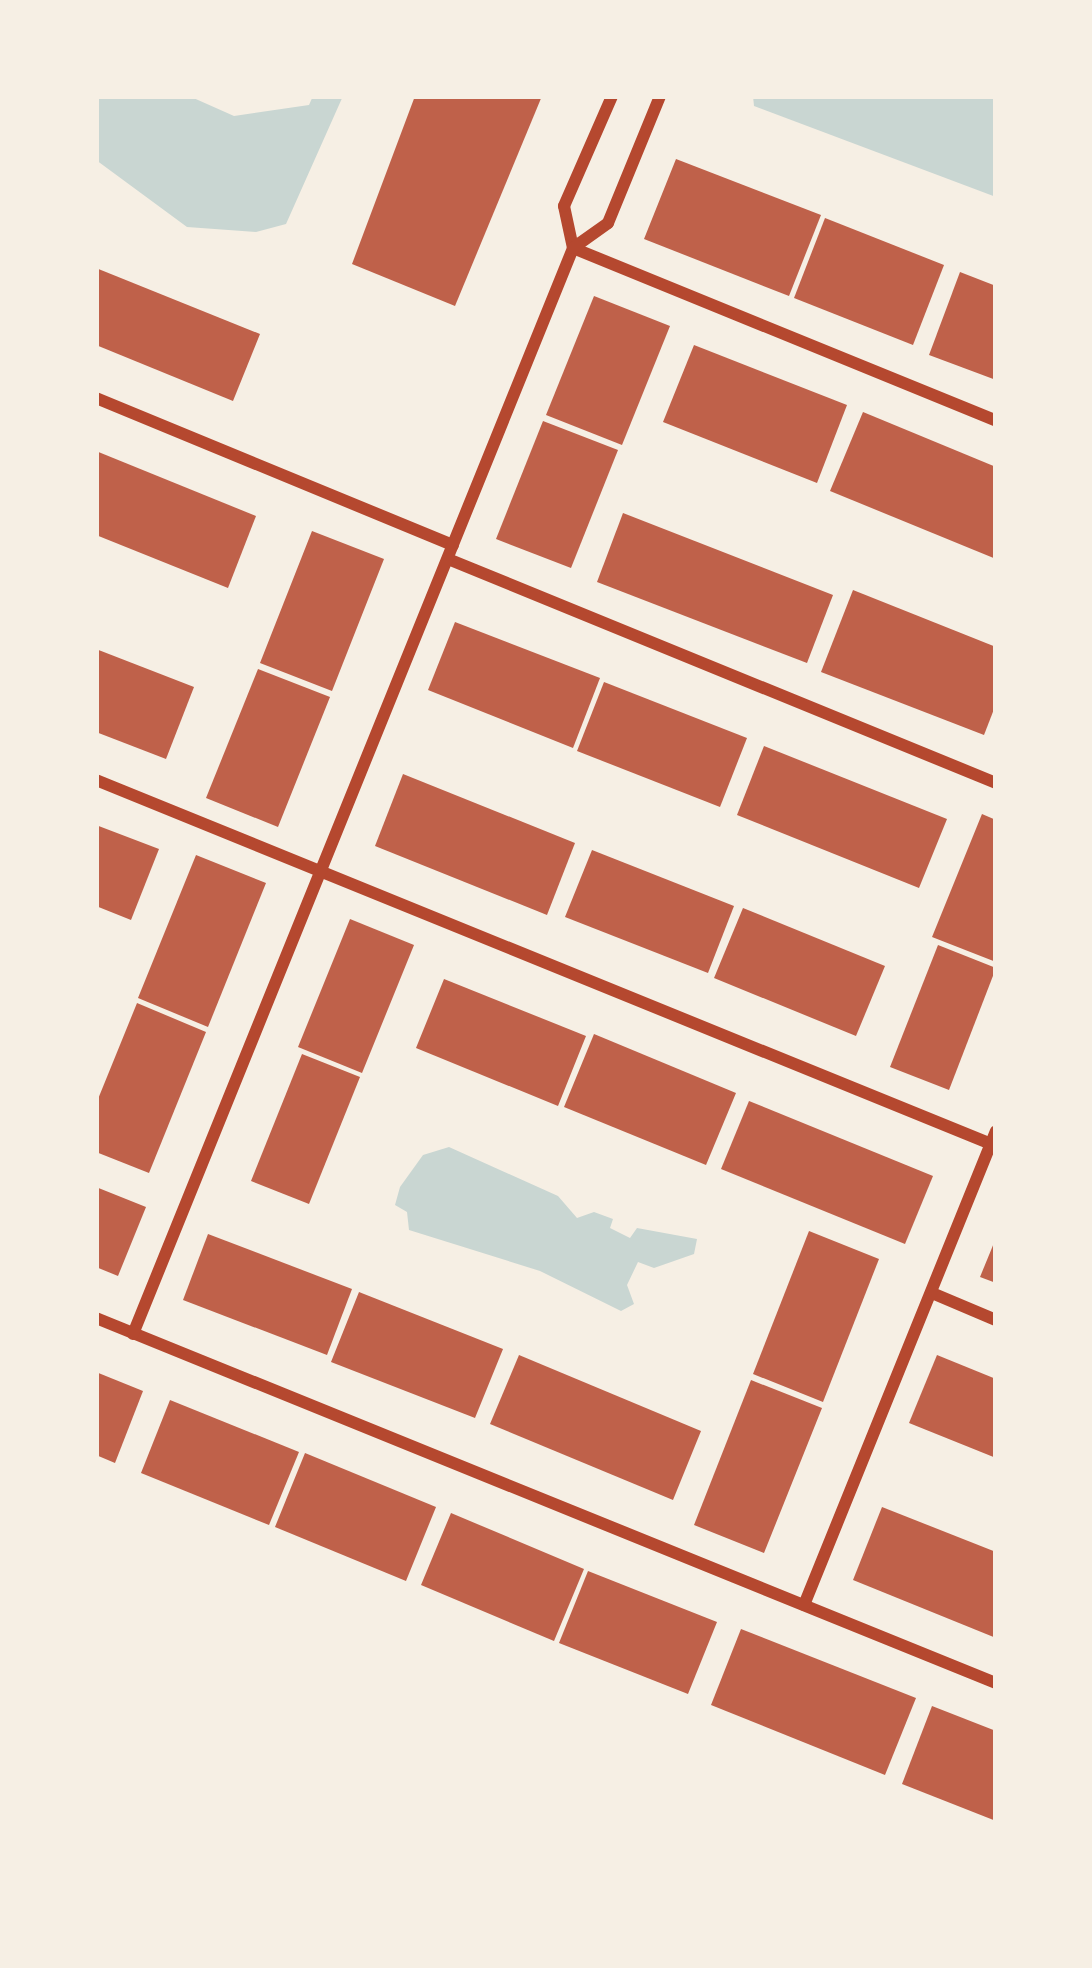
<!DOCTYPE html>
<style>
body{margin:0}
#map{position:relative;width:1092px;height:1968px;overflow:hidden;background:#f6efe4;font-family:Mulish,sans-serif}
div>[style]{position:absolute}
.water>*{inset:0;background:#c9d6d2}
.building>*{inset:0;background:#bf614a}
.minor>*{height:12px;margin:-6px;padding:0 6px;transform-origin:6px;border-radius:6px;background:#b5482f}
span{translate:-50% -50%;white-space:nowrap;text-align:center;line-height:1.15;-webkit-text-stroke:12px #f6efe4;paint-order:stroke}
.frame{position:absolute;inset:0;border:99px solid #f6efe4;pointer-events:none}
</style>
<div id="map">
<div class="water">
<i style="clip-path:polygon(96px 96px,189px 96px,234px 116px,309px 105px,313px 96px,343px 96px,286px 224px,256px 232px,187px 227px,96px 160px)"></i>
<i style="clip-path:polygon(753px 96px,996px 96px,996px 197px,754px 106px)"></i>
<i style="clip-path:polygon(449px 1147px,558px 1196px,577px 1218px,594px 1212px,613px 1219px,610px 1228px,630px 1238px,637px 1228px,697px 1239px,694px 1254px,654px 1268px,638px 1262px,627px 1285px,634px 1304px,621px 1311px,540px 1271px,409px 1230px,407px 1212px,395px 1205px,400px 1187px,423px 1155px)"></i>
</div>
<div class="building">
<i style="clip-path:polygon(415px 96px,542px 96px,455px 306px,352px 264px)"></i>
<i style="clip-path:polygon(676px 159px,821px 215px,789px 296px,644px 239px)"></i>
<i style="clip-path:polygon(825px 218px,944px 265px,913px 345px,794px 298px)"></i>
<i style="clip-path:polygon(96px 268px,260px 334px,233px 401px,96px 345px)"></i>
<i style="clip-path:polygon(960px 272px,996px 286px,996px 380px,929px 355px)"></i>
<i style="clip-path:polygon(594px 296px,670px 326px,622px 445px,546px 415px)"></i>
<i style="clip-path:polygon(694px 345px,847px 405px,817px 483px,663px 422px)"></i>
<i style="clip-path:polygon(863px 412px,996px 467px,996px 559px,830px 491px)"></i>
<i style="clip-path:polygon(543px 421px,618px 450px,571px 568px,496px 539px)"></i>
<i style="clip-path:polygon(96px 451px,256px 516px,228px 588px,96px 535px)"></i>
<i style="clip-path:polygon(623px 513px,833px 595px,807px 663px,597px 582px)"></i>
<i style="clip-path:polygon(312px 531px,384px 559px,332px 691px,260px 663px)"></i>
<i style="clip-path:polygon(853px 590px,996px 647px,996px 704px,984px 735px,821px 672px)"></i>
<i style="clip-path:polygon(455px 622px,600px 678px,573px 748px,428px 690px)"></i>
<i style="clip-path:polygon(96px 649px,194px 687px,166px 759px,96px 732px)"></i>
<i style="clip-path:polygon(258px 669px,330px 697px,278px 827px,206px 798px)"></i>
<i style="clip-path:polygon(604px 682px,747px 738px,720px 807px,577px 751px)"></i>
<i style="clip-path:polygon(764px 746px,947px 819px,919px 888px,737px 815px)"></i>
<i style="clip-path:polygon(403px 774px,575px 843px,547px 915px,375px 846px)"></i>
<i style="clip-path:polygon(982px 814px,996px 820px,996px 962px,932px 937px)"></i>
<i style="clip-path:polygon(96px 825px,159px 849px,131px 920px,96px 906px)"></i>
<i style="clip-path:polygon(592px 850px,734px 906px,708px 973px,565px 917px)"></i>
<i style="clip-path:polygon(196px 855px,266px 883px,208px 1027px,138px 998px)"></i>
<i style="clip-path:polygon(743px 908px,885px 966px,856px 1036px,714px 978px)"></i>
<i style="clip-path:polygon(350px 919px,414px 945px,362px 1073px,298px 1047px)"></i>
<i style="clip-path:polygon(938px 945px,996px 968px,949px 1090px,890px 1067px)"></i>
<i style="clip-path:polygon(444px 979px,586px 1036px,558px 1106px,416px 1048px)"></i>
<i style="clip-path:polygon(137px 1003px,206px 1032px,149px 1173px,96px 1152px,96px 1104px)"></i>
<i style="clip-path:polygon(594px 1034px,736px 1093px,706px 1165px,564px 1107px)"></i>
<i style="clip-path:polygon(302px 1054px,360px 1077px,309px 1204px,251px 1181px)"></i>
<i style="clip-path:polygon(749px 1101px,933px 1176px,905px 1244px,721px 1169px)"></i>
<i style="clip-path:polygon(96px 1187px,146px 1207px,118px 1276px,96px 1267px)"></i>
<i style="clip-path:polygon(809px 1231px,879px 1259px,823px 1402px,753px 1374px)"></i>
<i style="clip-path:polygon(208px 1234px,352px 1289px,327px 1355px,183px 1300px)"></i>
<i style="clip-path:polygon(996px 1238px,996px 1283px,980px 1277px)"></i>
<i style="clip-path:polygon(359px 1292px,503px 1349px,475px 1418px,331px 1362px)"></i>
<i style="clip-path:polygon(519px 1355px,701px 1431px,673px 1500px,490px 1424px)"></i>
<i style="clip-path:polygon(937px 1355px,996px 1379px,996px 1458px,909px 1423px)"></i>
<i style="clip-path:polygon(96px 1372px,143px 1391px,115px 1463px,96px 1455px)"></i>
<i style="clip-path:polygon(751px 1380px,822px 1408px,764px 1553px,694px 1525px)"></i>
<i style="clip-path:polygon(170px 1400px,299px 1452px,269px 1525px,141px 1473px)"></i>
<i style="clip-path:polygon(305px 1453px,436px 1507px,406px 1581px,275px 1527px)"></i>
<i style="clip-path:polygon(882px 1507px,996px 1552px,996px 1638px,853px 1580px)"></i>
<i style="clip-path:polygon(451px 1513px,584px 1569px,554px 1641px,421px 1585px)"></i>
<i style="clip-path:polygon(588px 1571px,717px 1622px,688px 1694px,559px 1643px)"></i>
<i style="clip-path:polygon(741px 1629px,916px 1698px,885px 1775px,711px 1705px)"></i>
<i style="clip-path:polygon(932px 1706px,996px 1731px,996px 1821px,902px 1784px)"></i>
</div>
<div class="minor">
<i style="left:573px;top:248px;width:457px;rotate:22.2deg"></i>
<i style="left:573px;top:248px;width:43px;rotate:-102.1deg"></i>
<i style="left:564px;top:206px;width:120px;rotate:-66.4deg"></i>
<i style="left:96px;top:398px;width:386px;rotate:22.4deg"></i>
<i style="left:448px;top:559px;width:592px;rotate:22.23deg"></i>
<i style="left:96px;top:780px;width:966px;rotate:22.13deg"></i>
<i style="left:932px;top:1293px;width:69px;rotate:22.9deg"></i>
<i style="left:96px;top:1318px;width:971px;rotate:22.08deg"></i>
<i style="left:133px;top:1334px;width:1172px;rotate:-67.94deg"></i>
<i style="left:573px;top:248px;width:43px;rotate:-35.5deg"></i>
<i style="left:608px;top:223px;width:137px;rotate:-67.7deg"></i>
<i style="left:804px;top:1605px;width:511px;rotate:-67.95deg"></i>
</div>
<div class="frame"></div>
</div>
